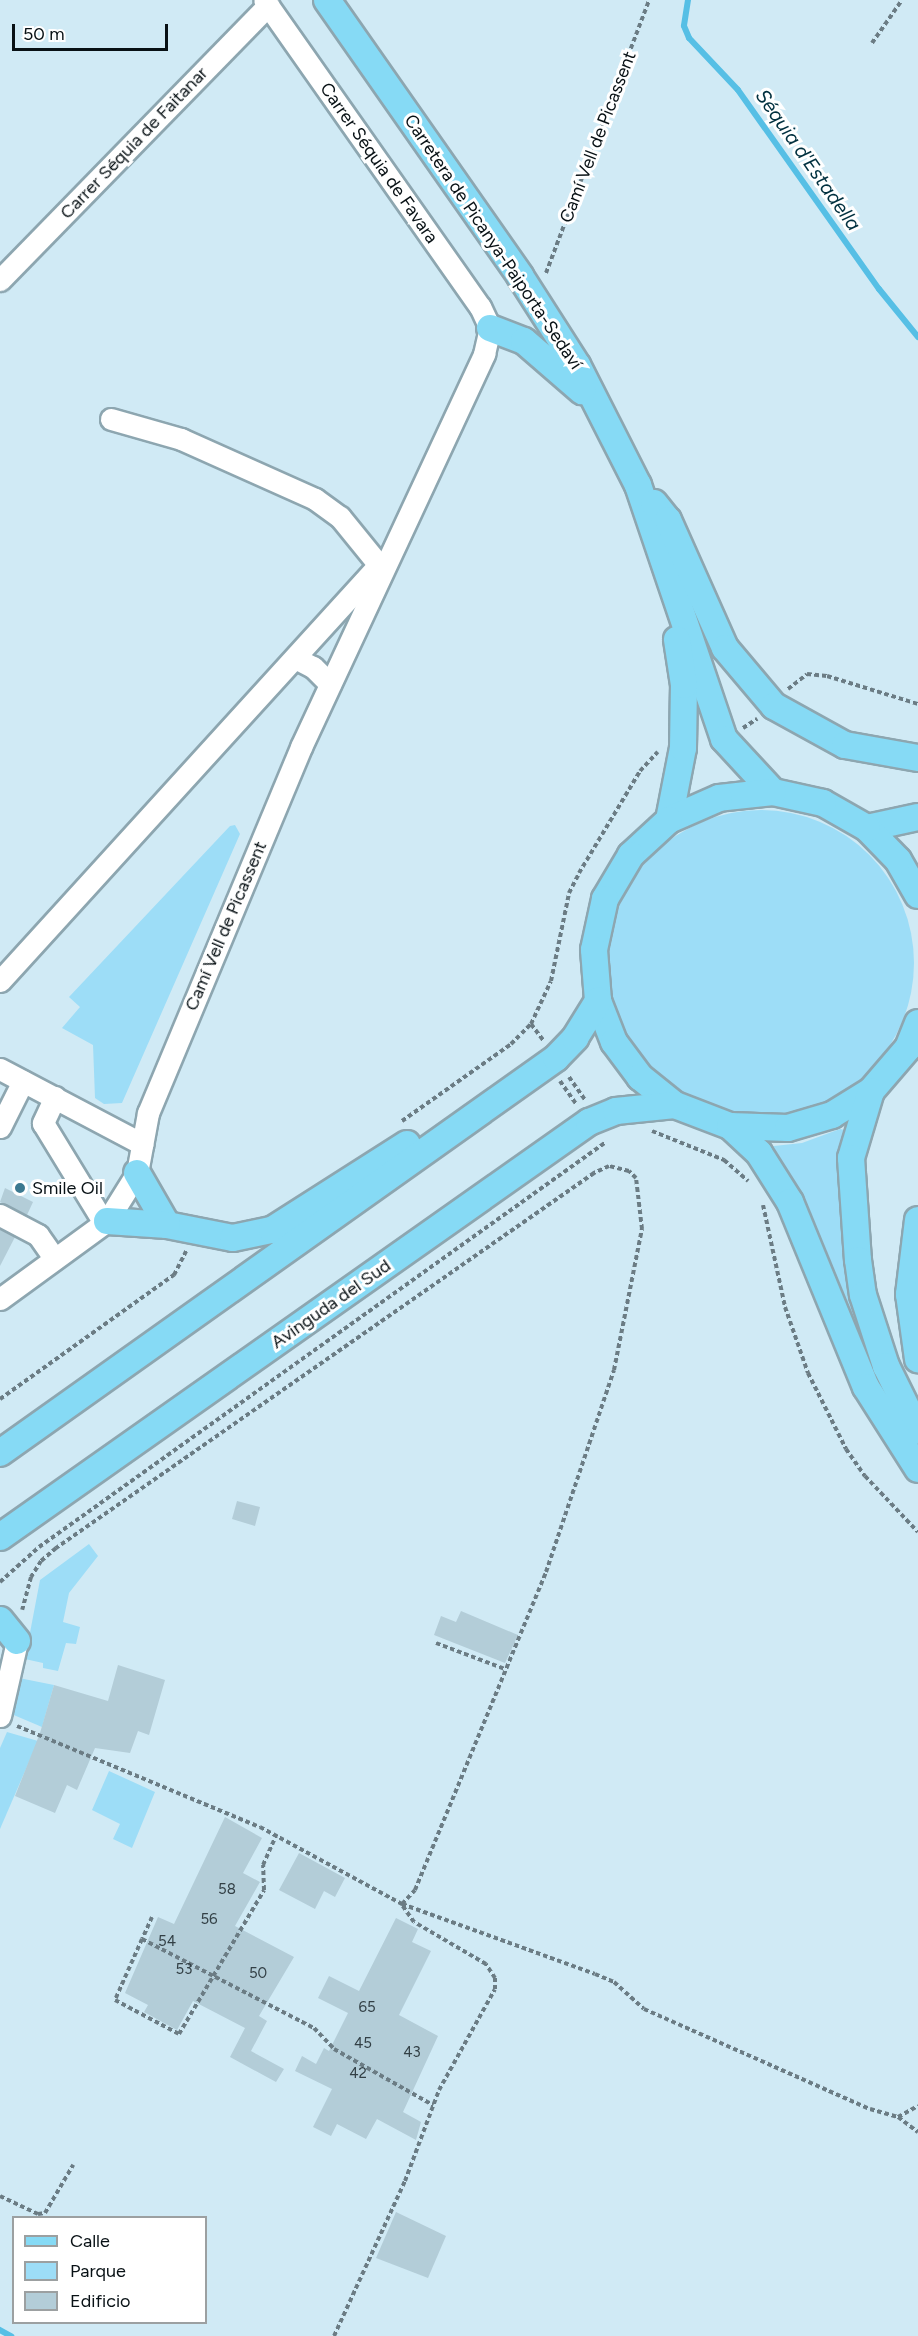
<!DOCTYPE html>
<meta charset="utf-8">
<style>
body{margin:0}
#map{position:relative;width:918px;height:2336px;overflow:hidden;background:#d0eaf5;font-family:Figtree,sans-serif}
div>[style]{position:absolute}
.green>*{inset:0;background:#9dddf7}
.round{border-radius:50%}
.stream>*{height:6px;margin:-3px;padding:0 3px;transform-origin:3px;border-radius:3px;background:#56bfe5}
.building>*{inset:0;background:#b3cdd8}
.path>*{height:4px;margin-top:-2px;transform-origin:0;background:repeating-linear-gradient(90deg,#6b7c84 0 4.5px,transparent 0 7.5px)}
.roads{filter:drop-shadow(2px 0 #8da6b0) drop-shadow(-2px 0 #8da6b0) drop-shadow(0 2px #8da6b0) drop-shadow(0 -2px #8da6b0)}
.minor>*{height:21px;margin:-10.5px;padding:0 10.5px;transform-origin:10.5px;border-radius:10.5px;background:#fff}
.major>*{height:26px;margin:-13px;padding:0 13px;transform-origin:13px;border-radius:13px;background:#86daf5}
.dots>*{width:16px;height:16px;translate:-50% -50%;box-sizing:border-box;border:3px solid #fff;border-radius:50%}
span{translate:-50% -50%;white-space:nowrap;text-align:center;line-height:1.15;-webkit-text-stroke:6px #fff;paint-order:stroke}
.number-label{font-size:15px;color:#334046}
.number-label span{-webkit-text-stroke-width:0}
.street-label{font-size:18px;color:#081115}
.poi-label{font-size:18px;color:#081115}
.left{translate:0 -50%;text-align:left}
.water-label{font-size:20px;color:#00303f;font-style:italic}
.legend{position:absolute;left:12px;top:2216px;width:195px;height:108px;box-sizing:border-box;background:#fff;border:2px solid #9ca0a1;margin:0;padding:8px 10px;list-style:none;font-size:18px;color:#081115}
.legend li{display:flex;align-items:center;gap:12px;height:30px}
.legend b{width:30px;border:2px solid #9ca0a1}
.scale{position:absolute;left:12px;top:24px;width:156px;height:27px;box-sizing:border-box;border:3px solid #081115;border-top:0;padding-left:8px;font-size:18px;line-height:21px;white-space:nowrap;color:#081115;-webkit-text-stroke:4px #fff;paint-order:stroke}
</style>
<div id="map">
<div class="green">
<i class="round" style="left:608px;top:810px;width:306px;height:306px"></i>
<i style="clip-path:polygon(235px 825px,240px 834px,122px 1103px,104px 1104px,95px 1098px,93px 1045px,62px 1028px,80px 1007px,69px 997px,230px 826px)"></i>
<i style="clip-path:polygon(840px 1129px,845px 1130px,893px 1408px,771px 1152px,774px 1146px,802px 1143px)"></i>
<i style="clip-path:polygon(89px 1544px,98px 1556px,69px 1593px,63px 1622px,80px 1627px,76px 1644px,66px 1643px,58px 1671px,43px 1668px,43px 1663px,25px 1659px,40px 1580px)"></i>
<i style="clip-path:polygon(19px 1678px,54px 1685px,42px 1727px,9px 1713px)"></i>
<i style="clip-path:polygon(7px 1732px,38px 1741px,0 1829px,0 1748px)"></i>
<i style="clip-path:polygon(109px 1771px,155px 1792px,132px 1848px,113px 1839px,120px 1824px,92px 1810px)"></i>
</div>
<div class="stream">
<i style="left:688px;top:0;width:26px;rotate:99deg"></i>
<i style="left:684px;top:26px;width:13px;rotate:67deg"></i>
<i style="left:689px;top:38px;width:71px;rotate:46.7deg"></i>
<i style="left:738px;top:90px;width:244px;rotate:54.7deg"></i>
<i style="left:879px;top:289px;width:62px;rotate:50.9deg"></i>
<i style="left:0;top:2330px;width:13px;rotate:29deg"></i>
</div>
<div class="building">
<i style="clip-path:polygon(5px 1188px,33px 1202px,27px 1215px,0 1202px)"></i>
<i style="clip-path:polygon(0 1229px,15px 1237px,0 1266px)"></i>
<i style="clip-path:polygon(237px 1501px,260px 1507px,255px 1526px,232px 1519px)"></i>
<i style="clip-path:polygon(461px 1611px,518px 1635px,505px 1663px,434px 1635px,441px 1616px,456px 1622px)"></i>
<i style="clip-path:polygon(118px 1665px,165px 1680px,149px 1735px,138px 1731px,130px 1753px,95px 1748px,77px 1790px,67px 1785px,55px 1813px,15px 1796px,40px 1733px,54px 1685px,108px 1701px)"></i>
<i style="clip-path:polygon(225px 1817px,262px 1838px,243px 1873px,260px 1882px,235px 1926px,294px 1957px,259px 2016px,267px 2021px,251px 2051px,284px 2069px,276px 2082px,230px 2057px,245px 2028px,193px 2001px,177px 2030px,144px 2012px,148px 2005px,125px 1993px,158px 1917px,174px 1924px)"></i>
<i style="clip-path:polygon(299px 1853px,345px 1878px,335px 1897px,324px 1891px,315px 1909px,279px 1890px)"></i>
<i style="clip-path:polygon(396px 1918px,418px 1929px,412px 1942px,431px 1951px,399px 2015px,438px 2036px,403px 2112px,421px 2122px,416px 2140px,377px 2119px,366px 2139px,337px 2124px,331px 2136px,313px 2127px,332px 2089px,295px 2071px,302px 2056px,316px 2064px,324px 2048px,329px 2051px,348px 2013px,318px 1998px,329px 1976px,359px 1991px)"></i>
<i style="clip-path:polygon(396px 2212px,446px 2236px,428px 2278px,376px 2258px)"></i>
</div>
<div class="path">
<i style="left:872px;top:43px;width:52px;rotate:-55.1deg"></i>
<i style="left:546px;top:273px;width:292px;rotate:-69.3deg"></i>
<i style="left:788px;top:689px;width:24px;rotate:-38deg"></i>
<i style="left:807px;top:674px;width:20px;rotate:6deg"></i>
<i style="left:827px;top:676px;width:95px;rotate:17.1deg"></i>
<i style="left:743px;top:728px;width:17px;rotate:-33deg"></i>
<i style="left:531px;top:1024px;width:21px;rotate:53deg"></i>
<i style="left:569px;top:1077px;width:28px;rotate:55deg"></i>
<i style="left:560px;top:1081px;width:28px;rotate:55deg"></i>
<i style="left:402px;top:1121px;width:133px;rotate:-35.2deg"></i>
<i style="left:511px;top:1044px;width:28px;rotate:-45deg"></i>
<i style="left:531px;top:1024px;width:47px;rotate:-65.1deg"></i>
<i style="left:551px;top:981px;width:90px;rotate:-78.4deg"></i>
<i style="left:569px;top:893px;width:22px;rotate:-63deg"></i>
<i style="left:579px;top:873px;width:119px;rotate:-59.1deg"></i>
<i style="left:640px;top:771px;width:26px;rotate:-47deg"></i>
<i style="left:652px;top:1131px;width:78px;rotate:21.9deg"></i>
<i style="left:724px;top:1160px;width:32px;rotate:41deg"></i>
<i style="left:763px;top:1205px;width:104px;rotate:77.8deg"></i>
<i style="left:785px;top:1307px;width:70px;rotate:70.8deg"></i>
<i style="left:808px;top:1373px;width:85px;rotate:63.4deg"></i>
<i style="left:846px;top:1449px;width:33px;rotate:55deg"></i>
<i style="left:865px;top:1476px;width:77px;rotate:46.6deg"></i>
<i style="left:0;top:1399px;width:214px;rotate:-35.5deg"></i>
<i style="left:174px;top:1275px;width:27px;rotate:-63deg"></i>
<i style="left:0;top:1582px;width:52px;rotate:-41.9deg"></i>
<i style="left:39px;top:1547px;width:697px;rotate:-35.54deg"></i>
<i style="left:436px;top:1643px;width:74px;rotate:20.6deg"></i>
<i style="left:17px;top:1726px;width:263px;rotate:22.6deg"></i>
<i style="left:260px;top:1827px;width:162px;rotate:28.5deg"></i>
<i style="left:402px;top:1904px;width:19px;rotate:-47deg"></i>
<i style="left:415px;top:1890px;width:344px;rotate:-67.6deg"></i>
<i style="left:546px;top:1572px;width:213px;rotate:-71.4deg"></i>
<i style="left:614px;top:1370px;width:144px;rotate:-78.8deg"></i>
<i style="left:642px;top:1229px;width:51px;rotate:-96.7deg"></i>
<i style="left:636px;top:1178px;width:10px;rotate:-135deg"></i>
<i style="left:629px;top:1171px;width:21px;rotate:-166deg"></i>
<i style="left:609px;top:1166px;width:17px;rotate:155deg"></i>
<i style="left:594px;top:1173px;width:656px;rotate:145.12deg"></i>
<i style="left:56px;top:1548px;width:20px;rotate:139deg"></i>
<i style="left:41px;top:1561px;width:19px;rotate:122deg"></i>
<i style="left:31px;top:1577px;width:34px;rotate:105deg"></i>
<i style="left:402px;top:1904px;width:205px;rotate:19.9deg"></i>
<i style="left:595px;top:1974px;width:21px;rotate:23deg"></i>
<i style="left:614px;top:1982px;width:40px;rotate:42deg"></i>
<i style="left:644px;top:2009px;width:247px;rotate:23.9deg"></i>
<i style="left:870px;top:2109px;width:29px;rotate:16deg"></i>
<i style="left:898px;top:2117px;width:23px;rotate:-29deg"></i>
<i style="left:152px;top:1917px;width:24px;rotate:114deg"></i>
<i style="left:142px;top:1939px;width:194px;rotate:27.4deg"></i>
<i style="left:314px;top:2028px;width:29px;rotate:46deg"></i>
<i style="left:334px;top:2049px;width:114px;rotate:29.5deg"></i>
<i style="left:142px;top:1939px;width:67px;rotate:113.9deg"></i>
<i style="left:115px;top:2000px;width:72px;rotate:28deg"></i>
<i style="left:179px;top:2034px;width:167px;rotate:-59.4deg"></i>
<i style="left:264px;top:1890px;width:25px;rotate:-92deg"></i>
<i style="left:263px;top:1865px;width:32px;rotate:-66deg"></i>
<i style="left:898px;top:2117px;width:25px;rotate:37deg"></i>
<i style="left:0;top:2196px;width:42px;rotate:25.3deg"></i>
<i style="left:38px;top:2214px;width:7px;rotate:-8deg"></i>
<i style="left:45px;top:2213px;width:56px;rotate:-59.7deg"></i>
<i style="left:334px;top:2336px;width:170px;rotate:-65.4deg"></i>
<i style="left:405px;top:2181px;width:97px;rotate:-69.5deg"></i>
<i style="left:439px;top:2090px;width:115px;rotate:-61deg"></i>
<i style="left:495px;top:1989px;width:11px;rotate:-90deg"></i>
<i style="left:495px;top:1978px;width:17px;rotate:-123deg"></i>
<i style="left:486px;top:1964px;width:83px;rotate:-149.7deg"></i>
<i style="left:414px;top:1922px;width:21px;rotate:-125deg"></i>
</div>
<div class="roads">
<div class="minor">
<i style="left:0;top:280px;width:384px;rotate:-45.7deg"></i>
<i style="left:111px;top:419px;width:73px;rotate:15.9deg"></i>
<i style="left:181px;top:439px;width:147px;rotate:24.1deg"></i>
<i style="left:315px;top:499px;width:31px;rotate:36deg"></i>
<i style="left:340px;top:517px;width:62px;rotate:50.9deg"></i>
<i style="left:295px;top:658px;width:20px;rotate:27deg"></i>
<i style="left:313px;top:667px;width:24px;rotate:45deg"></i>
<i style="left:0;top:981px;width:560px;rotate:-47.68deg"></i>
<i style="left:0;top:1069px;width:161px;rotate:27.8deg"></i>
<i style="left:55px;top:1097px;width:29px;rotate:115deg"></i>
<i style="left:43px;top:1123px;width:117px;rotate:58.6deg"></i>
<i style="left:0;top:1127px;width:51px;rotate:-63.4deg"></i>
<i style="left:0;top:1215px;width:43px;rotate:27.8deg"></i>
<i style="left:38px;top:1235px;width:29px;rotate:55deg"></i>
<i style="left:0;top:1299px;width:132px;rotate:-36.1deg"></i>
<i style="left:107px;top:1221px;width:57px;rotate:-58deg"></i>
<i style="left:137px;top:1173px;width:61px;rotate:-79.6deg"></i>
<i style="left:148px;top:1113px;width:397px;rotate:-67.3deg"></i>
<i style="left:301px;top:747px;width:434px;rotate:-65deg"></i>
<i style="left:484px;top:354px;width:27px;rotate:-77deg"></i>
<i style="left:490px;top:328px;width:23px;rotate:-115deg"></i>
<i style="left:480px;top:307px;width:375px;rotate:-125.1deg"></i>
<i style="left:0;top:1716px;width:77px;rotate:-77.2deg"></i>
</div>
<div class="major">
<i style="left:327px;top:0;width:337px;rotate:55deg"></i>
<i style="left:520px;top:276px;width:106px;rotate:57.4deg"></i>
<i style="left:577px;top:365px;width:135px;rotate:63.1deg"></i>
<i style="left:638px;top:485px;width:268px;rotate:71.3deg"></i>
<i style="left:724px;top:739px;width:72px;rotate:47.2deg"></i>
<i style="left:490px;top:328px;width:36px;rotate:21deg"></i>
<i style="left:524px;top:341px;width:77px;rotate:40.8deg"></i>
<i style="left:654px;top:503px;width:22px;rotate:51deg"></i>
<i style="left:668px;top:520px;width:140px;rotate:66deg"></i>
<i style="left:725px;top:648px;width:76px;rotate:49.8deg"></i>
<i style="left:774px;top:706px;width:81px;rotate:28.8deg"></i>
<i style="left:845px;top:745px;width:74px;rotate:10.1deg"></i>
<i style="left:669px;top:820px;width:73px;rotate:-79deg"></i>
<i style="left:683px;top:748px;width:63px;rotate:-89.1deg"></i>
<i style="left:684px;top:685px;width:46px;rotate:-98.8deg"></i>
<i style="left:867px;top:828px;width:52px;rotate:-12.2deg"></i>
<i style="left:918px;top:895px;width:40px;rotate:-119.7deg"></i>
<i style="left:898px;top:860px;width:45px;rotate:-134.1deg"></i>
<i style="left:867px;top:828px;width:51px;rotate:-150.4deg"></i>
<i style="left:823px;top:803px;width:51px;rotate:-167.6deg"></i>
<i style="left:773px;top:792px;width:54px;rotate:173.7deg"></i>
<i style="left:719px;top:798px;width:55px;rotate:156.3deg"></i>
<i style="left:669px;top:820px;width:52px;rotate:137.4deg"></i>
<i style="left:631px;top:855px;width:51px;rotate:120.6deg"></i>
<i style="left:605px;top:899px;width:52px;rotate:102.2deg"></i>
<i style="left:594px;top:950px;width:51px;rotate:85.5deg"></i>
<i style="left:598px;top:1001px;width:44px;rotate:68.7deg"></i>
<i style="left:614px;top:1042px;width:44px;rotate:53.4deg"></i>
<i style="left:640px;top:1077px;width:45px;rotate:38.7deg"></i>
<i style="left:675px;top:1105px;width:59px;rotate:20.9deg"></i>
<i style="left:730px;top:1126px;width:58px;rotate:2deg"></i>
<i style="left:788px;top:1128px;width:46px;rotate:-16.5deg"></i>
<i style="left:832px;top:1115px;width:46px;rotate:-31.6deg"></i>
<i style="left:871px;top:1091px;width:57px;rotate:-49.3deg"></i>
<i style="left:908px;top:1048px;width:27px;rotate:-68deg"></i>
<i style="left:871px;top:1091px;width:70px;rotate:106.6deg"></i>
<i style="left:851px;top:1158px;width:102px;rotate:86.1deg"></i>
<i style="left:858px;top:1260px;width:35px;rotate:82deg"></i>
<i style="left:863px;top:1295px;width:75px;rotate:72.1deg"></i>
<i style="left:886px;top:1366px;width:72px;rotate:63.8deg"></i>
<i style="left:730px;top:1126px;width:40px;rotate:43deg"></i>
<i style="left:759px;top:1153px;width:58px;rotate:57.7deg"></i>
<i style="left:790px;top:1202px;width:200px;rotate:67.7deg"></i>
<i style="left:866px;top:1387px;width:97px;rotate:57.6deg"></i>
<i style="left:137px;top:1173px;width:60px;rotate:60deg"></i>
<i style="left:167px;top:1225px;width:67px;rotate:11.1deg"></i>
<i style="left:233px;top:1238px;width:40px;rotate:-12deg"></i>
<i style="left:272px;top:1230px;width:160px;rotate:-32.5deg"></i>
<i style="left:918px;top:1220px;width:75px;rotate:96.9deg"></i>
<i style="left:909px;top:1294px;width:66px;rotate:82.1deg"></i>
<i style="left:107px;top:1221px;width:60px;rotate:3.8deg"></i>
<i style="left:0;top:1453px;width:682px;rotate:-35.39deg"></i>
<i style="left:556px;top:1058px;width:28px;rotate:-46deg"></i>
<i style="left:575px;top:1038px;width:44px;rotate:-58.1deg"></i>
<i style="left:0;top:1537px;width:721px;rotate:-35.17deg"></i>
<i style="left:589px;top:1122px;width:29px;rotate:-22deg"></i>
<i style="left:616px;top:1111px;width:59px;rotate:-5.8deg"></i>
<i style="left:0;top:1620px;width:27px;rotate:51deg"></i>
</div>
</div>
<div class="dots">
<i style="left:20px;top:1188px;background:#3c7990"></i>
</div>
<div class="number-label">
<span style="left:227px;top:1890px">58</span>
<span style="left:209px;top:1920px">56</span>
<span style="left:167px;top:1942px">54</span>
<span style="left:184px;top:1970px">53</span>
<span style="left:258px;top:1974px">50</span>
<span style="left:367px;top:2008px">65</span>
<span style="left:363px;top:2044px">45</span>
<span style="left:412px;top:2053px">43</span>
<span style="left:358px;top:2074px">42</span>
</div>
<div class="street-label">
<span style="left:598px;top:137px;rotate:-69deg">Camí Vell de Picassent</span>
<span style="left:134px;top:143px;rotate:-46deg">Carrer Séquia de Faitanar</span>
<span style="left:379px;top:163px;rotate:55deg">Carrer Séquia de Favara</span>
<span style="left:493px;top:242px;rotate:56deg">Carretera de Picanya-Paiporta-Sedaví</span>
<span style="left:226px;top:926px;rotate:-67deg">Camí Vell de Picassent</span>
<span style="left:331px;top:1304px;rotate:-35deg">Avinguda del Sud</span>
</div>
<div class="poi-label">
<span class="left" style="left:32px;top:1188px">Smile Oil</span>
</div>
<div class="water-label">
<span style="left:808px;top:160px;rotate:55deg">Séquia d'Estadella</span>
</div>
<ul class="legend">
<li><b style="height:8px;background:#86daf5"></b>Calle</li>
<li><b style="height:16px;background:#9dddf7"></b>Parque</li>
<li><b style="height:16px;background:#b3cdd8"></b>Edificio</li>
</ul>
<div class="scale">50 m</div>
</div>
